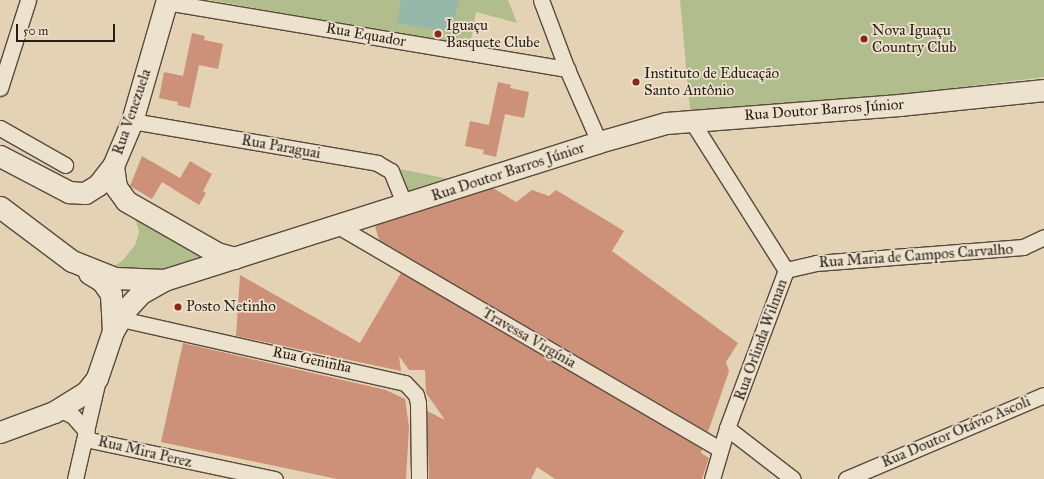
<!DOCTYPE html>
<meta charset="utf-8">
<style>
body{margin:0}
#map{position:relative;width:1044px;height:479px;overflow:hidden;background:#e3d2b3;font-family:"IM FELL Great Primer",serif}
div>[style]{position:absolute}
.green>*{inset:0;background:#b2bd8e}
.water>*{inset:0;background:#96b8a8}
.building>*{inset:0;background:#cd9079}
.roads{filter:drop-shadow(1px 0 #584a3c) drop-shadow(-1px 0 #584a3c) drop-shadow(0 1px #584a3c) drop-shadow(0 -1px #584a3c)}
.minor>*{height:15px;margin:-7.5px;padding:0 7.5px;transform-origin:7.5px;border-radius:7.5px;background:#ede2ce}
.secondary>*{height:21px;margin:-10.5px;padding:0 10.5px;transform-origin:10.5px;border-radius:10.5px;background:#ede2ce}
.dots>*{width:11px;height:11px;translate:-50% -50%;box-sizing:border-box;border:2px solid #ede2ce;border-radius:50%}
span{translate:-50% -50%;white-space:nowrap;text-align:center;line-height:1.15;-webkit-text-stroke:3.5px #ede2ce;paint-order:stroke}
.poi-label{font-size:15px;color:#291d14}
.left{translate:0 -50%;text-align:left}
.street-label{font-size:15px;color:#291d14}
.scale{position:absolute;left:16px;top:24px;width:99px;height:18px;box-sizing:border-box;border:2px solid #291d14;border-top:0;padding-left:5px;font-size:12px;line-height:14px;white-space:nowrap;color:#291d14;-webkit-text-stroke:3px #ede2ce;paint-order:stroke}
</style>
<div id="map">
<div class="green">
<i style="clip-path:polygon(209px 0,508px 0,517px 23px,476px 12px,470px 46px)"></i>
<i style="clip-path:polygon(680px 0,1044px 0,1044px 77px,691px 120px)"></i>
<i style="clip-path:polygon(385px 166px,474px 184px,405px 205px)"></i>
<i style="clip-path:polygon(135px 217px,218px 260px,158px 278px,106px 272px,122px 261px,135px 245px,139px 232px)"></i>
</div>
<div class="water">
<i style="clip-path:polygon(401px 0,459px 0,452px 33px,397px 23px)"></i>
</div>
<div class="building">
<i style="clip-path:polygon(192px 33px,205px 36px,204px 40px,223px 44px,218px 69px,199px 65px,190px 108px,177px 105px,178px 102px,159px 98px,164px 72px,183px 76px)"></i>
<i style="clip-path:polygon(498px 82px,511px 85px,510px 88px,529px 92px,524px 118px,505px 114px,496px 157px,483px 154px,484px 150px,465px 146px,470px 121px,489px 125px)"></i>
<i style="clip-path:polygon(142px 156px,180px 178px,190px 161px,212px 174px,203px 191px,206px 193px,199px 205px,162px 182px,152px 199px,130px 186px)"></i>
<i style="clip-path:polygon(493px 188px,516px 202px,532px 190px,549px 196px,556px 190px,624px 231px,612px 251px,738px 343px,726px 362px,729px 371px,708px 432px,379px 240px,375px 226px)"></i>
<i style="clip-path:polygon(401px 273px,702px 449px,701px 453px,709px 458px,702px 479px,555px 479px,537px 467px,531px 479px,429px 479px,427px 411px,445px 420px,426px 393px,425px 370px,409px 370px,399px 356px,401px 371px,236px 336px,240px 275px,360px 343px)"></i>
<i style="clip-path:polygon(183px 343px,386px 390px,405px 399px,409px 427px,406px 479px,337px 479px,161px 442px)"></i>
</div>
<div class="roads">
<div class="minor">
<i style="left:541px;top:0;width:74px;rotate:69.4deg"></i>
<i style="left:567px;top:69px;width:80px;rotate:66.3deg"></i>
<i style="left:166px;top:2px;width:407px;rotate:9.5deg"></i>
<i style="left:0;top:88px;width:92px;rotate:-72.3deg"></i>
<i style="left:691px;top:120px;width:178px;rotate:57.7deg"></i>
<i style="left:786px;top:270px;width:169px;rotate:110.5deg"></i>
<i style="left:727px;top:428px;width:53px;rotate:106.4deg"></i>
<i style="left:132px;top:121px;width:249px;rotate:9.7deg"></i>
<i style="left:377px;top:163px;width:16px;rotate:30deg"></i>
<i style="left:391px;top:171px;width:37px;rotate:68deg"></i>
<i style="left:0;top:128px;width:75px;rotate:29.6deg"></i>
<i style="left:338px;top:226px;width:442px;rotate:30.3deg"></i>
<i style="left:786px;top:270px;width:31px;rotate:-13deg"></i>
<i style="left:816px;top:263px;width:208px;rotate:-4.4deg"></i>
<i style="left:1023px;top:247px;width:23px;rotate:-25deg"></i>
<i style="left:121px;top:319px;width:291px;rotate:12.7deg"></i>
<i style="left:405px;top:383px;width:16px;rotate:47deg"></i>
<i style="left:416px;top:395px;width:8px;rotate:76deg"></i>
<i style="left:418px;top:403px;width:76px;rotate:89.2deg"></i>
<i style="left:54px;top:412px;width:11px"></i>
<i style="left:65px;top:412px;width:9px;rotate:27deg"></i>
<i style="left:73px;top:416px;width:21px;rotate:49deg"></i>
<i style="left:727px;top:428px;width:83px;rotate:37.7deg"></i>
<i style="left:85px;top:439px;width:194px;rotate:11.9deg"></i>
<i style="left:75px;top:479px;width:103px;rotate:-77deg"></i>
<i style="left:846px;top:479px;width:215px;rotate:-23deg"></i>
</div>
<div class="secondary">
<i style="left:0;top:156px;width:78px;rotate:27.6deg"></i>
<i style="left:69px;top:192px;width:16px;rotate:4deg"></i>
<i style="left:85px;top:193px;width:15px;rotate:-32deg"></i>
<i style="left:98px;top:185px;width:24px;rotate:-52deg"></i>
<i style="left:113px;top:166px;width:49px;rotate:-67.1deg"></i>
<i style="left:132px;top:121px;width:126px;rotate:-73.9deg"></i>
<i style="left:113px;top:166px;width:21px;rotate:82deg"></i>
<i style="left:116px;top:187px;width:17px;rotate:54deg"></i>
<i style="left:126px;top:201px;width:105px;rotate:29.7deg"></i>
<i style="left:217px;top:253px;width:18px;rotate:16deg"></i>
<i style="left:0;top:207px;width:90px;rotate:36.9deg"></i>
<i style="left:72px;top:261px;width:46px;rotate:21.6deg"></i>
<i style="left:115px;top:278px;width:49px;rotate:2.3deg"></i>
<i style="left:164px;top:280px;width:456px;rotate:-17.6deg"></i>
<i style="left:599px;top:142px;width:70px;rotate:-15.8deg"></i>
<i style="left:666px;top:123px;width:234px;rotate:-4.4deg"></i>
<i style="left:899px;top:105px;width:146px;rotate:-5.9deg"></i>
<i style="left:89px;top:273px;width:15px;rotate:32deg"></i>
<i style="left:102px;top:281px;width:16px;rotate:55deg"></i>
<i style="left:111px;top:294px;width:37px;rotate:87deg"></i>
<i style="left:0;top:432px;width:58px;rotate:-20.3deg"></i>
<i style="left:54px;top:412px;width:39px;rotate:-32deg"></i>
<i style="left:87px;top:391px;width:16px;rotate:-52deg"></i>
<i style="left:97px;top:378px;width:50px;rotate:-71.2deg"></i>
<i style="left:113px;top:331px;width:27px;rotate:-59deg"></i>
<i style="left:127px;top:308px;width:21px;rotate:-47deg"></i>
<i style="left:141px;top:293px;width:26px;rotate:-29deg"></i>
</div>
</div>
<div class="dots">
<i style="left:438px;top:34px;background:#8f2418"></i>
<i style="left:864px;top:39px;background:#8f2418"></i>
<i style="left:636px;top:82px;background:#8f2418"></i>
<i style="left:178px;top:307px;background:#8f2418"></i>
</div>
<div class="poi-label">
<span class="left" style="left:446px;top:34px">Iguaçu<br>Basquete Clube</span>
<span class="left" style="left:872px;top:39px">Nova Iguaçu<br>Country Club</span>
<span class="left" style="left:644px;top:82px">Instituto de Educação<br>Santo Antônio</span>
<span class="left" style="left:186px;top:307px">Posto Netinho</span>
</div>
<div class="street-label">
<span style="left:366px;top:35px;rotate:10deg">Rua Equador</span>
<span style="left:824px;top:110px;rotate:-4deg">Rua Doutor Barros Júnior</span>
<span style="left:132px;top:112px;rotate:-71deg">Rua Venezuela</span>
<span style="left:281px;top:147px;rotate:10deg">Rua Paraguai</span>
<span style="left:508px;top:172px;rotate:-18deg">Rua Doutor Barros Júnior</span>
<span style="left:916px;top:256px;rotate:-4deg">Rua Maria de Campos Carvalho</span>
<span style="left:529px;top:338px;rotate:30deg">Travessa Virgínia</span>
<span style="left:761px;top:340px;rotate:-70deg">Rua Orlinda Wilman</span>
<span style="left:312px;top:360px;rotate:12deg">Rua Geninha</span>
<span style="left:956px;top:432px;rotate:-23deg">Rua Doutor Otávio Ascoli</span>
<span style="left:145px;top:452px;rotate:13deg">Rua Mira Perez</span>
</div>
<div class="scale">50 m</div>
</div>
